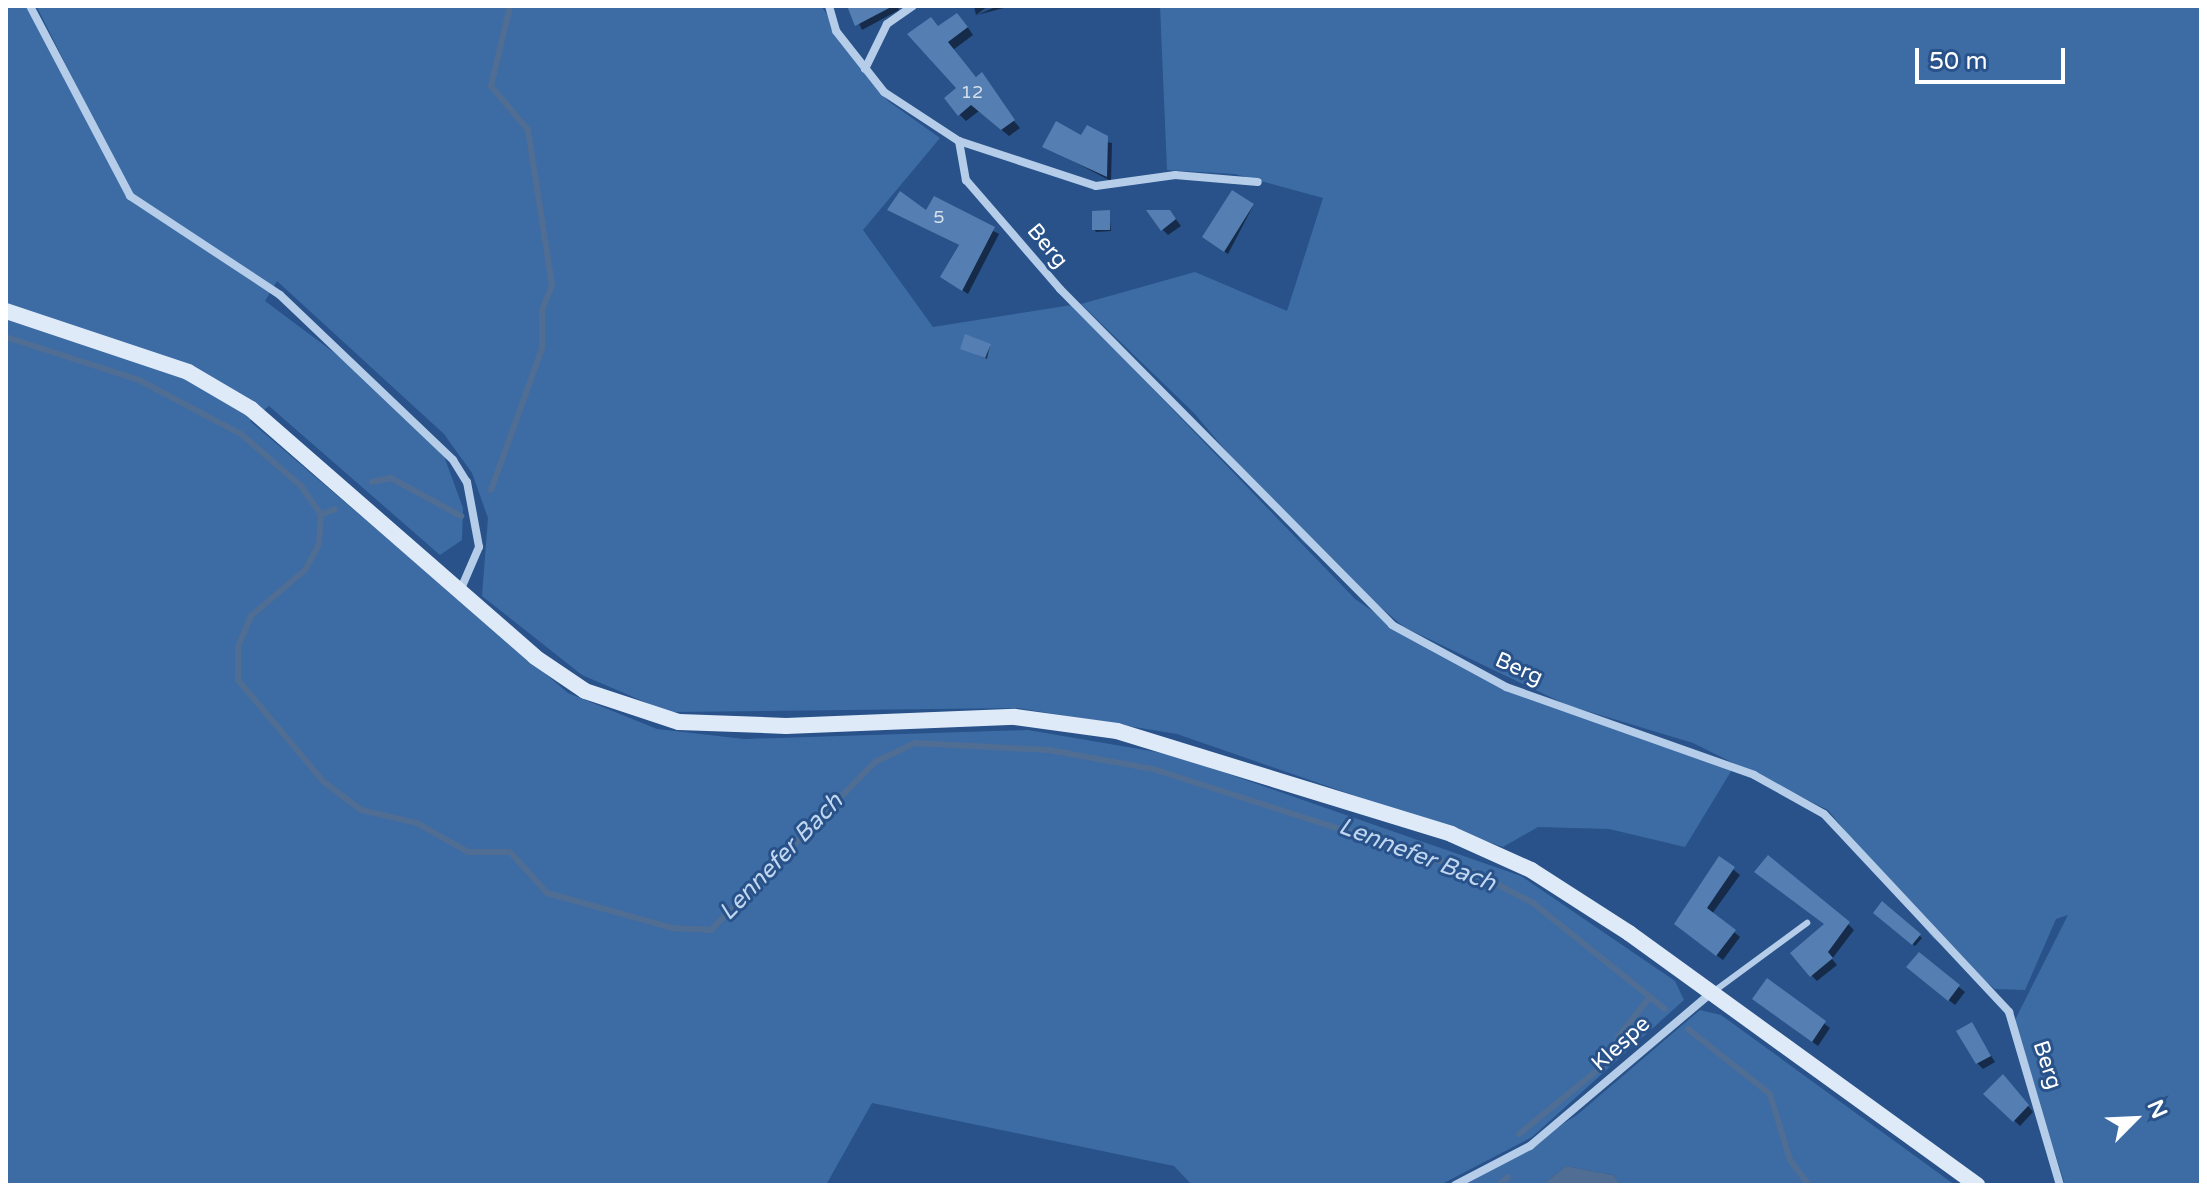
<!DOCTYPE html>
<style>
body{margin:0}
#map{position:relative;width:2207px;height:1191px;overflow:hidden;background:#285289;font-family:"Varela Round",sans-serif}
div>[style]{position:absolute}
.green>*{inset:0;background:#3d6ca5}
.water>*{inset:0;background:#506d94}
.shadow>*{inset:0;background:#0007}
.stream>*{height:6px;margin:-3px;padding:0 3px;transform-origin:3px;border-radius:3px;background:#506d94}
.building>*{inset:0;background:#557eb2}
.service>*{height:6px;margin:-3px;padding:0 3px;transform-origin:3px;border-radius:3px;background:#b5cde9}
.minor>*{height:8px;margin:-4px;padding:0 4px;transform-origin:4px;border-radius:4px;background:#b5cde9}
.secondary>*{height:16px;margin:-8px;padding:0 8px;transform-origin:8px;border-radius:8px;background:#dfeaf8}
span{translate:-50% -50%;white-space:nowrap;text-align:center;line-height:1.15;-webkit-text-stroke:6px #285289;paint-order:stroke}
.number-label{font-size:18px;color:#d4dfec}
.number-label span{-webkit-text-stroke-width:0}
.street-label{font-size:22px;color:#fff}
.water-label{font-size:24px;color:#c1d7f0;font-style:italic}
.frame{position:absolute;inset:0;border:8px solid #fff;pointer-events:none}
.north{position:absolute;left:2095px;top:1079px;width:80px;height:80px;-webkit-text-stroke:6px #285289;paint-order:stroke;rotate:66deg;font-size:22px;font-weight:700;line-height:32px;text-align:center;color:#fff}
.north::after{content:'';display:block;margin:auto;width:28px;height:36px;background:#fff;clip-path:polygon(50% 0,100% 100%,50% 72%,0 100%)}
.scale{position:absolute;left:1915px;top:48px;width:150px;height:36px;box-sizing:border-box;border:4px solid #fff;border-top:0;padding-left:10px;font-size:24px;line-height:28px;white-space:nowrap;color:#fff;-webkit-text-stroke:6px #285289;paint-order:stroke}
</style>
<div id="map">
<div class="green">
<i style="clip-path:polygon(6px 6px,28px 6px,97px 127px,37px 7px,821px 6px,888px 101px,940px 138px,863px 230px,933px 327px,1072px 305px,1355px 599px,1401px 631px,1518px 690px,1733px 768px,1685px 847px,1609px 829px,1538px 827px,1503px 847px,1177px 734px,1018px 708px,668px 712px,582px 675px,482px 596px,488px 518px,472px 473px,444px 434px,277px 281px,265px 301px,344px 360px,444px 456px,463px 508px,462px 540px,440px 555px,269px 406px,250px 421px,568px 693px,657px 729px,744px 739px,1028px 730px,1174px 755px,1521px 876px,1675px 981px,1684px 1000px,1532px 1137px,1440px 1185px,1192px 1185px,1174px 1166px,872px 1103px,826px 1185px,6px 1185px)"></i>
<i style="clip-path:polygon(1160px 6px,2201px 6px,2201px 1185px,2065px 1185px,2014px 1022px,2068px 915px,2056px 919px,2025px 990px,1995px 989px,1933px 938px,1828px 810px,1693px 743px,1567px 705px,1404px 627px,1303px 542px,1194px 413px,1081px 304px,1195px 272px,1287px 311px,1323px 198px,1235px 174px,1167px 170px)"></i>
<i style="clip-path:polygon(1700px 1010px,1721px 1015px,1955px 1185px,1621px 1185px,1613px 1175px,1566px 1166px,1542px 1185px,1465px 1185px,1577px 1115px)"></i>
</div>
<div class="water">
<i style="clip-path:polygon(1566px 1166px,1613px 1175px,1621px 1185px,1542px 1185px)"></i>
</div>
<div class="shadow">
<i style="clip-path:polygon(851px 6px,897px 6px,899px 10px,862px 30px)"></i>
<i style="clip-path:polygon(974px 6px,988px 6px,976px 15px)"></i>
<i style="clip-path:polygon(998px 6px,1011px 6px,977px 15px)"></i>
<i style="clip-path:polygon(964px 22px,973px 35px,953px 50px,1020px 128px,1009px 136px,979px 111px,966px 121px,959px 114px,959px 88px,939px 28px)"></i>
<i style="clip-path:polygon(1082px 138px,1112px 143px,1111px 181px,1044px 146px)"></i>
<i style="clip-path:polygon(934px 199px,999px 234px,968px 294px,942px 277px,961px 246px,890px 210px,927px 213px)"></i>
<i style="clip-path:polygon(1253px 206px,1228px 254px,1208px 240px)"></i>
<i style="clip-path:polygon(1109px 212px,1111px 231px,1096px 232px,1094px 229px)"></i>
<i style="clip-path:polygon(1175px 218px,1181px 226px,1168px 235px,1162px 229px)"></i>
<i style="clip-path:polygon(990px 346px,987px 359px,965px 350px)"></i>
<i style="clip-path:polygon(1720px 859px,1740px 875px,1712px 914px,1740px 937px,1723px 960px,1682px 930px)"></i>
<i style="clip-path:polygon(1883px 904px,1922px 938px,1915px 946px,1875px 913px)"></i>
<i style="clip-path:polygon(1848px 924px,1854px 930px,1832px 959px,1837px 965px,1817px 981px,1812px 976px,1827px 925px)"></i>
<i style="clip-path:polygon(1919px 955px,1965px 992px,1955px 1005px,1915px 973px)"></i>
<i style="clip-path:polygon(1767px 981px,1830px 1028px,1818px 1046px,1760px 1004px)"></i>
<i style="clip-path:polygon(1971px 1025px,1995px 1062px,1983px 1069px,1977px 1063px)"></i>
<i style="clip-path:polygon(2008px 1082px,2033px 1112px,2020px 1126px,1986px 1094px)"></i>
</div>
<div class="stream">
<i style="left:6px;top:337px;width:140px;rotate:17.9deg"></i>
<i style="left:139px;top:380px;width:115px;rotate:27.9deg"></i>
<i style="left:241px;top:434px;width:79px;rotate:40.9deg"></i>
<i style="left:301px;top:486px;width:35px;rotate:55deg"></i>
<i style="left:321px;top:515px;width:29px;rotate:94deg"></i>
<i style="left:319px;top:544px;width:30px;rotate:118deg"></i>
<i style="left:305px;top:570px;width:71px;rotate:139.6deg"></i>
<i style="left:251px;top:616px;width:33px;rotate:113deg"></i>
<i style="left:238px;top:646px;width:34px;rotate:90deg"></i>
<i style="left:238px;top:680px;width:133px;rotate:49.9deg"></i>
<i style="left:324px;top:782px;width:46px;rotate:37.1deg"></i>
<i style="left:361px;top:810px;width:57px;rotate:13.1deg"></i>
<i style="left:417px;top:823px;width:59px;rotate:29.6deg"></i>
<i style="left:468px;top:852px;width:42px"></i>
<i style="left:510px;top:852px;width:55px;rotate:47.9deg"></i>
<i style="left:547px;top:893px;width:130px;rotate:15.6deg"></i>
<i style="left:672px;top:928px;width:39px;rotate:3deg"></i>
<i style="left:711px;top:930px;width:235px;rotate:-45.7deg"></i>
<i style="left:875px;top:762px;width:44px;rotate:-25.4deg"></i>
<i style="left:915px;top:743px;width:134px;rotate:3deg"></i>
<i style="left:1049px;top:750px;width:106px;rotate:10.4deg"></i>
<i style="left:1153px;top:769px;width:337px;rotate:17.8deg"></i>
<i style="left:1474px;top:872px;width:67px;rotate:27.7deg"></i>
<i style="left:1533px;top:903px;width:169px;rotate:38.8deg"></i>
<i style="left:372px;top:482px;width:19px;rotate:-12deg"></i>
<i style="left:391px;top:478px;width:80px;rotate:28.5deg"></i>
<i style="left:491px;top:490px;width:151px;rotate:-70.2deg"></i>
<i style="left:542px;top:348px;width:38px;rotate:-90deg"></i>
<i style="left:542px;top:310px;width:27px;rotate:-68deg"></i>
<i style="left:552px;top:285px;width:157px;rotate:-98.8deg"></i>
<i style="left:528px;top:130px;width:57px;rotate:-130.1deg"></i>
<i style="left:491px;top:86px;width:82px;rotate:-76.6deg"></i>
<i style="left:321px;top:515px;width:15px;rotate:-23deg"></i>
<i style="left:1688px;top:1029px;width:105px;rotate:38.4deg"></i>
<i style="left:1770px;top:1094px;width:69px;rotate:73.1deg"></i>
<i style="left:1790px;top:1160px;width:31px;rotate:53deg"></i>
<i style="left:1519px;top:1134px;width:124px;rotate:-39.1deg"></i>
<i style="left:1615px;top:1056px;width:19px;rotate:-81deg"></i>
<i style="left:1618px;top:1037px;width:51px;rotate:-51.3deg"></i>
<i style="left:1499px;top:1185px;width:12px;rotate:-42deg"></i>
</div>
<div class="building">
<i style="clip-path:polygon(847px 6px,893px 6px,855px 26px)"></i>
<i style="clip-path:polygon(957px 13px,968px 27px,948px 42px,976px 77px,982px 72px,1015px 120px,1001px 130px,971px 105px,958px 116px,944px 98px,956px 88px,907px 34px,931px 17px,938px 26px)"></i>
<i style="clip-path:polygon(1056px 121px,1081px 135px,1087px 125px,1108px 136px,1107px 177px,1042px 147px)"></i>
<i style="clip-path:polygon(1232px 190px,1254px 204px,1224px 252px,1202px 237px)"></i>
<i style="clip-path:polygon(900px 191px,926px 210px,934px 196px,995px 227px,962px 291px,940px 277px,959px 245px,887px 210px)"></i>
<i style="clip-path:polygon(1110px 210px,1110px 230px,1092px 230px,1092px 211px)"></i>
<i style="clip-path:polygon(1146px 210px,1170px 210px,1176px 219px,1161px 231px)"></i>
<i style="clip-path:polygon(965px 334px,991px 344px,985px 358px,960px 349px)"></i>
<i style="clip-path:polygon(1768px 855px,1850px 922px,1828px 952px,1833px 958px,1810px 977px,1790px 953px,1824px 924px,1754px 872px)"></i>
<i style="clip-path:polygon(1719px 856px,1735px 867px,1707px 908px,1736px 930px,1716px 956px,1674px 924px)"></i>
<i style="clip-path:polygon(1882px 901px,1921px 934px,1912px 945px,1873px 913px)"></i>
<i style="clip-path:polygon(1919px 952px,1960px 985px,1948px 1001px,1906px 967px)"></i>
<i style="clip-path:polygon(1767px 978px,1826px 1021px,1812px 1042px,1752px 999px)"></i>
<i style="clip-path:polygon(1972px 1022px,1991px 1056px,1976px 1064px,1956px 1031px)"></i>
<i style="clip-path:polygon(2003px 1074px,2029px 1105px,2013px 1122px,1983px 1094px)"></i>
</div>
<div class="service">
<i style="left:1713px;top:992px;width:117px;rotate:-36.3deg"></i>
</div>
<div class="minor">
<i style="left:30px;top:6px;width:215px;rotate:62.2deg"></i>
<i style="left:130px;top:196px;width:180px;rotate:33.4deg"></i>
<i style="left:280px;top:295px;width:239px;rotate:43.6deg"></i>
<i style="left:453px;top:460px;width:26px;rotate:58deg"></i>
<i style="left:467px;top:482px;width:66px;rotate:79.5deg"></i>
<i style="left:479px;top:547px;width:48px;rotate:113.4deg"></i>
<i style="left:829px;top:6px;width:26px;rotate:74deg"></i>
<i style="left:836px;top:31px;width:78px;rotate:51.8deg"></i>
<i style="left:884px;top:92px;width:90px;rotate:33.2deg"></i>
<i style="left:959px;top:141px;width:144px;rotate:18.2deg"></i>
<i style="left:1096px;top:186px;width:80px;rotate:-7.9deg"></i>
<i style="left:1175px;top:175px;width:83px;rotate:4.8deg"></i>
<i style="left:865px;top:69px;width:50px;rotate:-63.9deg"></i>
<i style="left:887px;top:24px;width:32px;rotate:-35deg"></i>
<i style="left:959px;top:141px;width:40px;rotate:80deg"></i>
<i style="left:966px;top:180px;width:144px;rotate:49.2deg"></i>
<i style="left:1060px;top:289px;width:472px;rotate:45.3deg"></i>
<i style="left:1392px;top:625px;width:130px;rotate:28.5deg"></i>
<i style="left:1506px;top:687px;width:263px;rotate:19.5deg"></i>
<i style="left:1754px;top:775px;width:80px;rotate:29.1deg"></i>
<i style="left:1824px;top:814px;width:271px;rotate:46.9deg"></i>
<i style="left:2009px;top:1012px;width:180px;rotate:73.6deg"></i>
<i style="left:1455px;top:1185px;width:85px;rotate:-27.5deg"></i>
<i style="left:1530px;top:1146px;width:238px;rotate:-40.2deg"></i>
</div>
<div class="secondary">
<i style="left:6px;top:311px;width:192px;rotate:18.5deg"></i>
<i style="left:188px;top:372px;width:73px;rotate:30.4deg"></i>
<i style="left:251px;top:409px;width:377px;rotate:41.1deg"></i>
<i style="left:535px;top:657px;width:60px;rotate:34.2deg"></i>
<i style="left:585px;top:691px;width:99px;rotate:18.3deg"></i>
<i style="left:679px;top:722px;width:107px;rotate:2.1deg"></i>
<i style="left:786px;top:726px;width:229px;rotate:-2.3deg"></i>
<i style="left:1015px;top:717px;width:103px;rotate:7.8deg"></i>
<i style="left:1117px;top:731px;width:350px;rotate:17.1deg"></i>
<i style="left:1451px;top:834px;width:88px;rotate:24.2deg"></i>
<i style="left:1531px;top:870px;width:117px;rotate:32.7deg"></i>
<i style="left:1629px;top:933px;width:430px;rotate:35.9deg"></i>
</div>
<div class="number-label">
<span style="left:972px;top:92px">12</span>
<span style="left:939px;top:217px">5</span>
</div>
<div class="street-label">
<span style="left:1047px;top:246px;rotate:50deg">Berg</span>
<span style="left:1519px;top:669px;rotate:24deg">Berg</span>
<span style="left:1621px;top:1044px;rotate:-42deg">Klespe</span>
<span style="left:2047px;top:1065px;rotate:72deg">Berg</span>
</div>
<div class="water-label">
<span style="left:1417px;top:855px;rotate:21deg">Lennefer Bach</span>
<span style="left:781px;top:857px;rotate:-46deg">Lennefer Bach</span>
</div>
<div class="frame"></div>
<div class="north">N</div>
<div class="scale">50 m</div>
</div>
